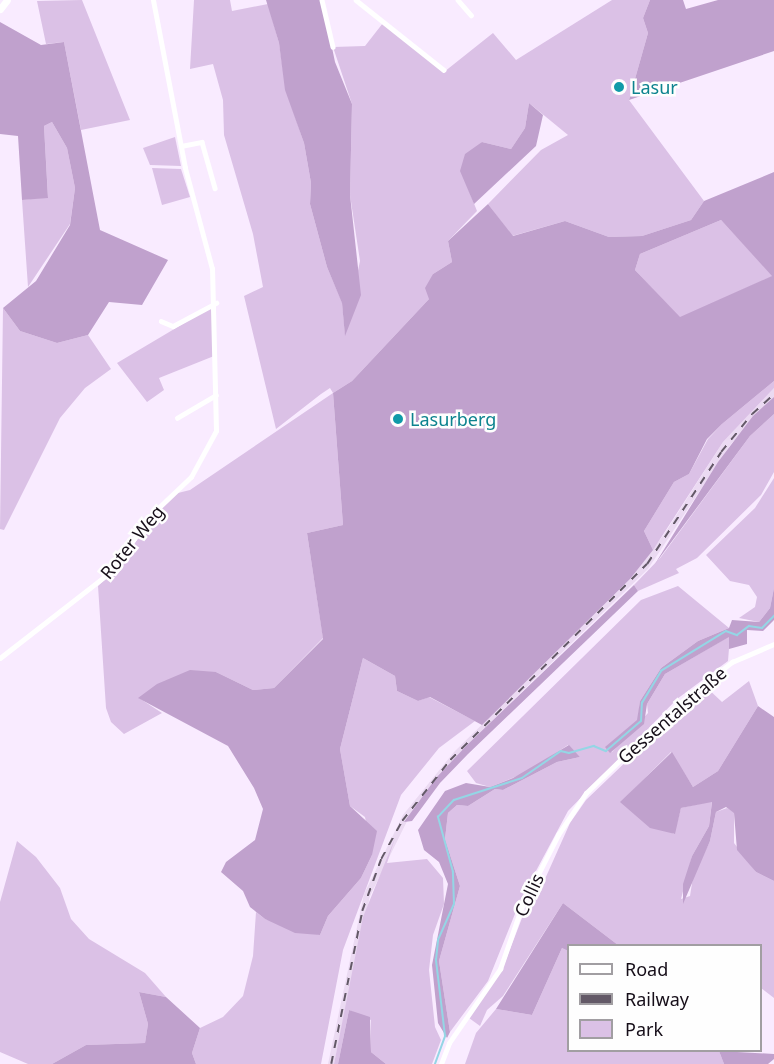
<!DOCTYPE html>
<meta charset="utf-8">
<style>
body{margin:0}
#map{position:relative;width:774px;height:1064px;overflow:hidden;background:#f9ebff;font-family:"Noto Sans",sans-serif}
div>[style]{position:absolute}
.built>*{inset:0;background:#ebdaf2}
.green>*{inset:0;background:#dbc1e6}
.forest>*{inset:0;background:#c0a1cd}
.stream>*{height:1.5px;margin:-0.75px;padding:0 0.75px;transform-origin:0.75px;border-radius:0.75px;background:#94d6e5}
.minor>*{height:4.5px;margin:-2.25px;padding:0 2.25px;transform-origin:2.25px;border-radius:2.25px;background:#fff}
.secondary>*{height:7px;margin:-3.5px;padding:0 3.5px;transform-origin:3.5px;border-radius:3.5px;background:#fff}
.rail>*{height:1.5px;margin-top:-0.75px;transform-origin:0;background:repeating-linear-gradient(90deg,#635967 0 8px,transparent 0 16px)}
.dots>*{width:16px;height:16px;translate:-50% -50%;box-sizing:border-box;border:3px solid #fefefe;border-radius:50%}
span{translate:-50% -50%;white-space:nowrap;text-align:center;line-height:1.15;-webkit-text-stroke:5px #fefefe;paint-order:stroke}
.culture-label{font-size:18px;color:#0d838f}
.left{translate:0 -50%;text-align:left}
.street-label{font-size:18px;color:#160e19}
.legend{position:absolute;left:567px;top:944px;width:195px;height:108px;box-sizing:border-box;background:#fefefe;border:2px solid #a19ea2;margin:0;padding:8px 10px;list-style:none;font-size:18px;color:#160e19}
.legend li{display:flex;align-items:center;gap:12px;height:30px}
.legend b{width:30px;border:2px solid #a19ea2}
</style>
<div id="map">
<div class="built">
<i style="clip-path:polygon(774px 388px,774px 397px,731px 444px,648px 569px,468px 744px,414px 807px,370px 896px,334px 1064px,328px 1064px,364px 894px,403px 815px,454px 752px,630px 579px,665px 533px,723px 442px)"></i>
</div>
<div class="green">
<i style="clip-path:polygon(82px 0,130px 120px,81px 130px,64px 42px,46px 44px,37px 1px)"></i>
<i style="clip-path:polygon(194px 0,230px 0,232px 11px,268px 4px,279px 43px,286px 90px,304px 143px,311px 183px,310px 204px,327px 267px,342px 302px,345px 334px,360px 261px,350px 195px,352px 104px,333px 47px,365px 46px,383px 23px,444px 72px,493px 33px,516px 60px,612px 0,650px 0,643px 18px,648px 33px,629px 100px,704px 201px,691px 220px,642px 236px,609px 237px,565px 221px,512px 236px,488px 204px,541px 150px,568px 135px,529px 103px,525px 128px,511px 149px,482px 142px,461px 171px,477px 211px,448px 241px,452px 262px,433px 274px,429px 299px,352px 381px,333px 393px,343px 525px,307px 533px,323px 638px,274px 688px,253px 690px,216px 672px,139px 698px,162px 713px,124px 734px,111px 722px,106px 708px,98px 586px,120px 565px,155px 513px,174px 494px,190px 490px,333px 393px,330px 388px,321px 394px,276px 429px,244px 296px,263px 287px,253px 234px,224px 135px,223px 100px,213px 64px,190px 69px)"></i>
<i style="clip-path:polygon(52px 122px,67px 148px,75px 188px,70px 224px,28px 287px,22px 200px,48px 197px,44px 126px)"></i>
<i style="clip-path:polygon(175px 137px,181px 166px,150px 165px,143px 148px)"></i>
<i style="clip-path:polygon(152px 168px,181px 169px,190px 197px,162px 205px)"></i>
<i style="clip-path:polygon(721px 220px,773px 276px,680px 318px,635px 270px,640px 254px)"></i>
<i style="clip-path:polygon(213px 306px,214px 356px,159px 378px,164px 390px,147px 402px,117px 363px)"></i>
<i style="clip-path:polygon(3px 308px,20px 331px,57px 343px,88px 335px,111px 369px,85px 388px,60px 418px,4px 530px,0 529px)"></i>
<i style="clip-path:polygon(774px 381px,774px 388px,723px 442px,653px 550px,644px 531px,674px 482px,689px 474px,708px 439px,722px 424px)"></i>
<i style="clip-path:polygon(774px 414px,774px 472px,761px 495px,697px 558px,676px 569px,679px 573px,638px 591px,634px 585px,661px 557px,750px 436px)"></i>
<i style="clip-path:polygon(774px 478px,774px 588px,770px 608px,759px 622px,739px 618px,755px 607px,757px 597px,749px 585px,730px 581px,706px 555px,755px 508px)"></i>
<i style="clip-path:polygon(678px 586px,729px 628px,698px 641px,661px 668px,640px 701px,638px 720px,606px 747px,612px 752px,648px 713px,647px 704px,665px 674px,730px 636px,728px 661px,677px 699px,568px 811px,521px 899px,488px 981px,450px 1032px,439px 961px,460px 886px,445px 839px,448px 813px,457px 805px,468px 806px,495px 789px,503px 790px,557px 762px,580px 757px,568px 745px,527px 772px,490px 787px,476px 783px,467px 771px,641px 600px)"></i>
<i style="clip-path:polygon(363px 658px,395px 676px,397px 691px,418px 701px,429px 697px,475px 721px,439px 748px,401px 795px,343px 950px,321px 1064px,196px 1064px,192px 1053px,200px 1028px,223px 1017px,243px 996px,253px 956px,256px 912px,265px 919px,320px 935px,328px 916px,361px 878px,372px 855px,365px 817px,350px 806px,340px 749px)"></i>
<i style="clip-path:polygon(749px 681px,758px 706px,718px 771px,693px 787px,671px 752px,621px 802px,674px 834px,681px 808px,712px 801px,709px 826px,692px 856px,681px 899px,690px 896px,693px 877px,710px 841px,716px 812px,727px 808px,734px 812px,734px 843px,756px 872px,774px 881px,774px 998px,761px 988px,760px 946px,618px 945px,563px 903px,503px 996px,487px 1010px,480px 1026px,469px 1018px,502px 970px,527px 905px,545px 879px,570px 823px,586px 800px,705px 686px,722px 702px)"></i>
<i style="clip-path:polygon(395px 838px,387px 863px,427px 859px,443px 878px,444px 904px,433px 935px,429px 970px,435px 1027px,441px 1040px,432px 1064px,386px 1064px,371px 1052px,371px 1020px,349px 1010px,338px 1064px,334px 1064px,363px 917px)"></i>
<i style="clip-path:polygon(17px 841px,36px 857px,60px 888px,71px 919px,89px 939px,145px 973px,166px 997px,139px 992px,148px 1024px,145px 1043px,86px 1045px,52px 1064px,28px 1064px,0 1052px,0 902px)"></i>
<i style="clip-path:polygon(562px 948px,568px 951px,568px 1050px,719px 1051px,724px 1064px,465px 1064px,476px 1033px,496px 1009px,532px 1015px)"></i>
</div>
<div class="forest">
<i style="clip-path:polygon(266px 0,322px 0,335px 62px,352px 104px,350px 195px,361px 295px,345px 336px,342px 303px,327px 267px,310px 204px,311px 183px,304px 143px,285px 90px,279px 43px)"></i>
<i style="clip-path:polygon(650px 0,683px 0,686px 9px,718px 0,774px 0,774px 51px,629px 100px,648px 33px,643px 18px)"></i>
<i style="clip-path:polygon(0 22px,41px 45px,64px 42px,100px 230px,168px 260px,142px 305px,109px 302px,88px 335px,57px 343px,20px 331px,3px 308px,36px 281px,70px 225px,75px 188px,67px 148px,52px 122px,44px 126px,48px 198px,22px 200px,18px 136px,0 134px)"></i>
<i style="clip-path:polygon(529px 103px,543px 115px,536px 146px,474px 204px,460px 171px,465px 154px,482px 142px,511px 149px,525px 128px)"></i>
<i style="clip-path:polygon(evenodd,774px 172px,774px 381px,722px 424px,707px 439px,689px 474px,674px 482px,644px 531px,653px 550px,630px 579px,482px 725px,430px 697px,418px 701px,397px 691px,395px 676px,363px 658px,340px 749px,350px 806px,377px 831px,372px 855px,361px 878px,328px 916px,320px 935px,295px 933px,265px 919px,250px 907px,243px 891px,221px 872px,226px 862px,255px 840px,263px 809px,254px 788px,228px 746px,138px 698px,157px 684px,190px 670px,216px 672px,253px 690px,274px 688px,323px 639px,307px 533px,343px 525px,333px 393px,352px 381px,429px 299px,425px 288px,433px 274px,452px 262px,448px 241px,488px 204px,513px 236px,565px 221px,609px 237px,642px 236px,691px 220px,704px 201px,774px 172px,721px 220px,772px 276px,680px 317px,635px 270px,640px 254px,721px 220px)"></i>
<i style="clip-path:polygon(774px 397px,774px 414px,750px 436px,655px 564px,718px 462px,753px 416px)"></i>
<i style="clip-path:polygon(634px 585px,638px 591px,468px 754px,440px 783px,412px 821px,404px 822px,436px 778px,468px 744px)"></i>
<i style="clip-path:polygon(774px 588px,774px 620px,763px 631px,747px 630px,747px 644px,729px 649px,729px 637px,665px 674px,647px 704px,644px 724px,610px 753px,605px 747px,637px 720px,640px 701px,661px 668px,698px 641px,729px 628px,732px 620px,759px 622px,770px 608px)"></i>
<i style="clip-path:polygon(758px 706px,774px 717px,774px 881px,756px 872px,737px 850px,734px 813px,726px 807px,716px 812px,710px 841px,683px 904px,683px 884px,692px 856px,709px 826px,712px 802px,681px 808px,675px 834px,650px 828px,620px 802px,672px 752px,693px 787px,718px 771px)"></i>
<i style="clip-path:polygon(569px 745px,580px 757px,557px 762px,503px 790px,495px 789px,468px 806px,457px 805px,448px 813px,445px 839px,460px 886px,439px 961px,450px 1032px,447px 1038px,438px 1023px,432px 965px,448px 884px,439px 862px,424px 850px,418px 830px,445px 791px,466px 783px,490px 787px,513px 778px)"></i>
<i style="clip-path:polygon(563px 903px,618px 945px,568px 946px,568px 951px,562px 948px,532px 1015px,496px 1009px)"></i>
<i style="clip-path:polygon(139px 992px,166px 997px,200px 1028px,192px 1053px,196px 1064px,52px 1064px,86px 1045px,145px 1043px,148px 1024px)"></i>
<i style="clip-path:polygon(349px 1010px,370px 1017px,371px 1052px,386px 1064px,338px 1064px)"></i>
<i style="clip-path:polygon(719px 1051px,774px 1054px,774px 1059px,768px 1064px,724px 1064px)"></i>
</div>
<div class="stream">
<i style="left:435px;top:1064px;width:30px;rotate:-70deg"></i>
<i style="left:445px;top:1036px;width:77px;rotate:-96.8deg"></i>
<i style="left:436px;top:960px;width:20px;rotate:-84deg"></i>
<i style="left:438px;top:940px;width:39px;rotate:-66deg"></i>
<i style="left:454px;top:904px;width:32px;rotate:-92deg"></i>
<i style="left:453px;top:872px;width:57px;rotate:-105.3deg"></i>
<i style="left:438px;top:817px;width:23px;rotate:-47deg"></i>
<i style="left:454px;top:800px;width:71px;rotate:-17.9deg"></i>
<i style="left:522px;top:778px;width:47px;rotate:-34.7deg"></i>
<i style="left:561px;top:751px;width:8px;rotate:14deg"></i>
<i style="left:569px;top:753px;width:26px;rotate:-16deg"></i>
<i style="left:594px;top:746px;width:13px;rotate:23deg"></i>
<i style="left:606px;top:751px;width:46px;rotate:-40.6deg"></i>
<i style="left:641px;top:721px;width:18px;rotate:-87deg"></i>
<i style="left:642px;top:703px;width:37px;rotate:-59deg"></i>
<i style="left:661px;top:671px;width:76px;rotate:-31.6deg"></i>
<i style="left:726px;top:631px;width:12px;rotate:20deg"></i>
<i style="left:737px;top:635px;width:15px;rotate:-37deg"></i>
<i style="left:749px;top:626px;width:13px;rotate:9deg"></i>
<i style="left:762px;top:628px;width:17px;rotate:-45deg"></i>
</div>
<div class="minor">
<i style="left:322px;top:0;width:48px;rotate:76.8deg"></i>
<i style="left:356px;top:0;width:112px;rotate:38.5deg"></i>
<i style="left:458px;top:0;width:20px;rotate:49deg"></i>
<i style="left:181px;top:146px;width:21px;rotate:-11deg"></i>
<i style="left:202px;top:142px;width:48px;rotate:74.2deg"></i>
<i style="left:161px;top:321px;width:13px;rotate:23deg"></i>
<i style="left:173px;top:326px;width:49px;rotate:-28.1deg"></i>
<i style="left:177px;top:418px;width:45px;rotate:-30.5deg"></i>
<i style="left:0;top:658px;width:138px;rotate:-37.9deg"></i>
<i style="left:109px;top:573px;width:74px;rotate:-53.7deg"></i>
<i style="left:153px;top:513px;width:52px;rotate:-43.5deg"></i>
<i style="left:191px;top:477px;width:52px;rotate:-61.5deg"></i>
<i style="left:216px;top:431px;width:162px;rotate:-91.4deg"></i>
<i style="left:212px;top:269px;width:105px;rotate:-105deg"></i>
<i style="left:185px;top:168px;width:171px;rotate:-100.8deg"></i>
<i style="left:441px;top:1064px;width:22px;rotate:-69deg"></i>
<i style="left:449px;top:1043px;width:90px;rotate:-55.4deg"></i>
<i style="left:500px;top:969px;width:67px;rotate:-70.8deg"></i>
<i style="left:522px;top:906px;width:80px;rotate:-63.1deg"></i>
<i style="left:558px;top:835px;width:50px;rotate:-56.3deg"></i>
<i style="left:586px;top:793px;width:124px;rotate:-44deg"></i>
<i style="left:675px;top:707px;width:73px;rotate:-38.3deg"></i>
<i style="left:732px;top:662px;width:46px;rotate:-23.2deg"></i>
</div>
<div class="secondary">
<i style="left:0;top:9px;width:11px;rotate:-52deg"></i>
</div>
<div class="rail">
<i style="left:331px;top:1064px;width:156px;rotate:-78.5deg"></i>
<i style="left:362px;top:911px;width:55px;rotate:-69.9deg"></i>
<i style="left:381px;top:859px;width:43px;rotate:-61.1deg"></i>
<i style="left:402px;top:821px;width:78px;rotate:-51.8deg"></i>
<i style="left:450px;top:760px;width:278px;rotate:-44.9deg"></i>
<i style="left:647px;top:564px;width:134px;rotate:-56.5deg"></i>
<i style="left:721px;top:452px;width:49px;rotate:-50.8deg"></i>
<i style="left:752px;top:414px;width:30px;rotate:-42deg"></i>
</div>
<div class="dots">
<i style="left:619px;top:87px;background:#0f9aa8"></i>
<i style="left:398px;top:419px;background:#0f9aa8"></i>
</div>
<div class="culture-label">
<span class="left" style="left:631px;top:87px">Lasur</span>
<span class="left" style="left:410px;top:419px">Lasurberg</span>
</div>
<div class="street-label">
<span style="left:132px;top:542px;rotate:-51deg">Roter Weg</span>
<span style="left:672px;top:715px;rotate:-41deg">Gessentalstraße</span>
<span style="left:529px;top:895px;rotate:-65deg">Collis</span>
</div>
<ul class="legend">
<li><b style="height:8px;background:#fff"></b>Road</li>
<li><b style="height:8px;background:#635967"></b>Railway</li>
<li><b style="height:16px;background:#dbc1e6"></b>Park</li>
</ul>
</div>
